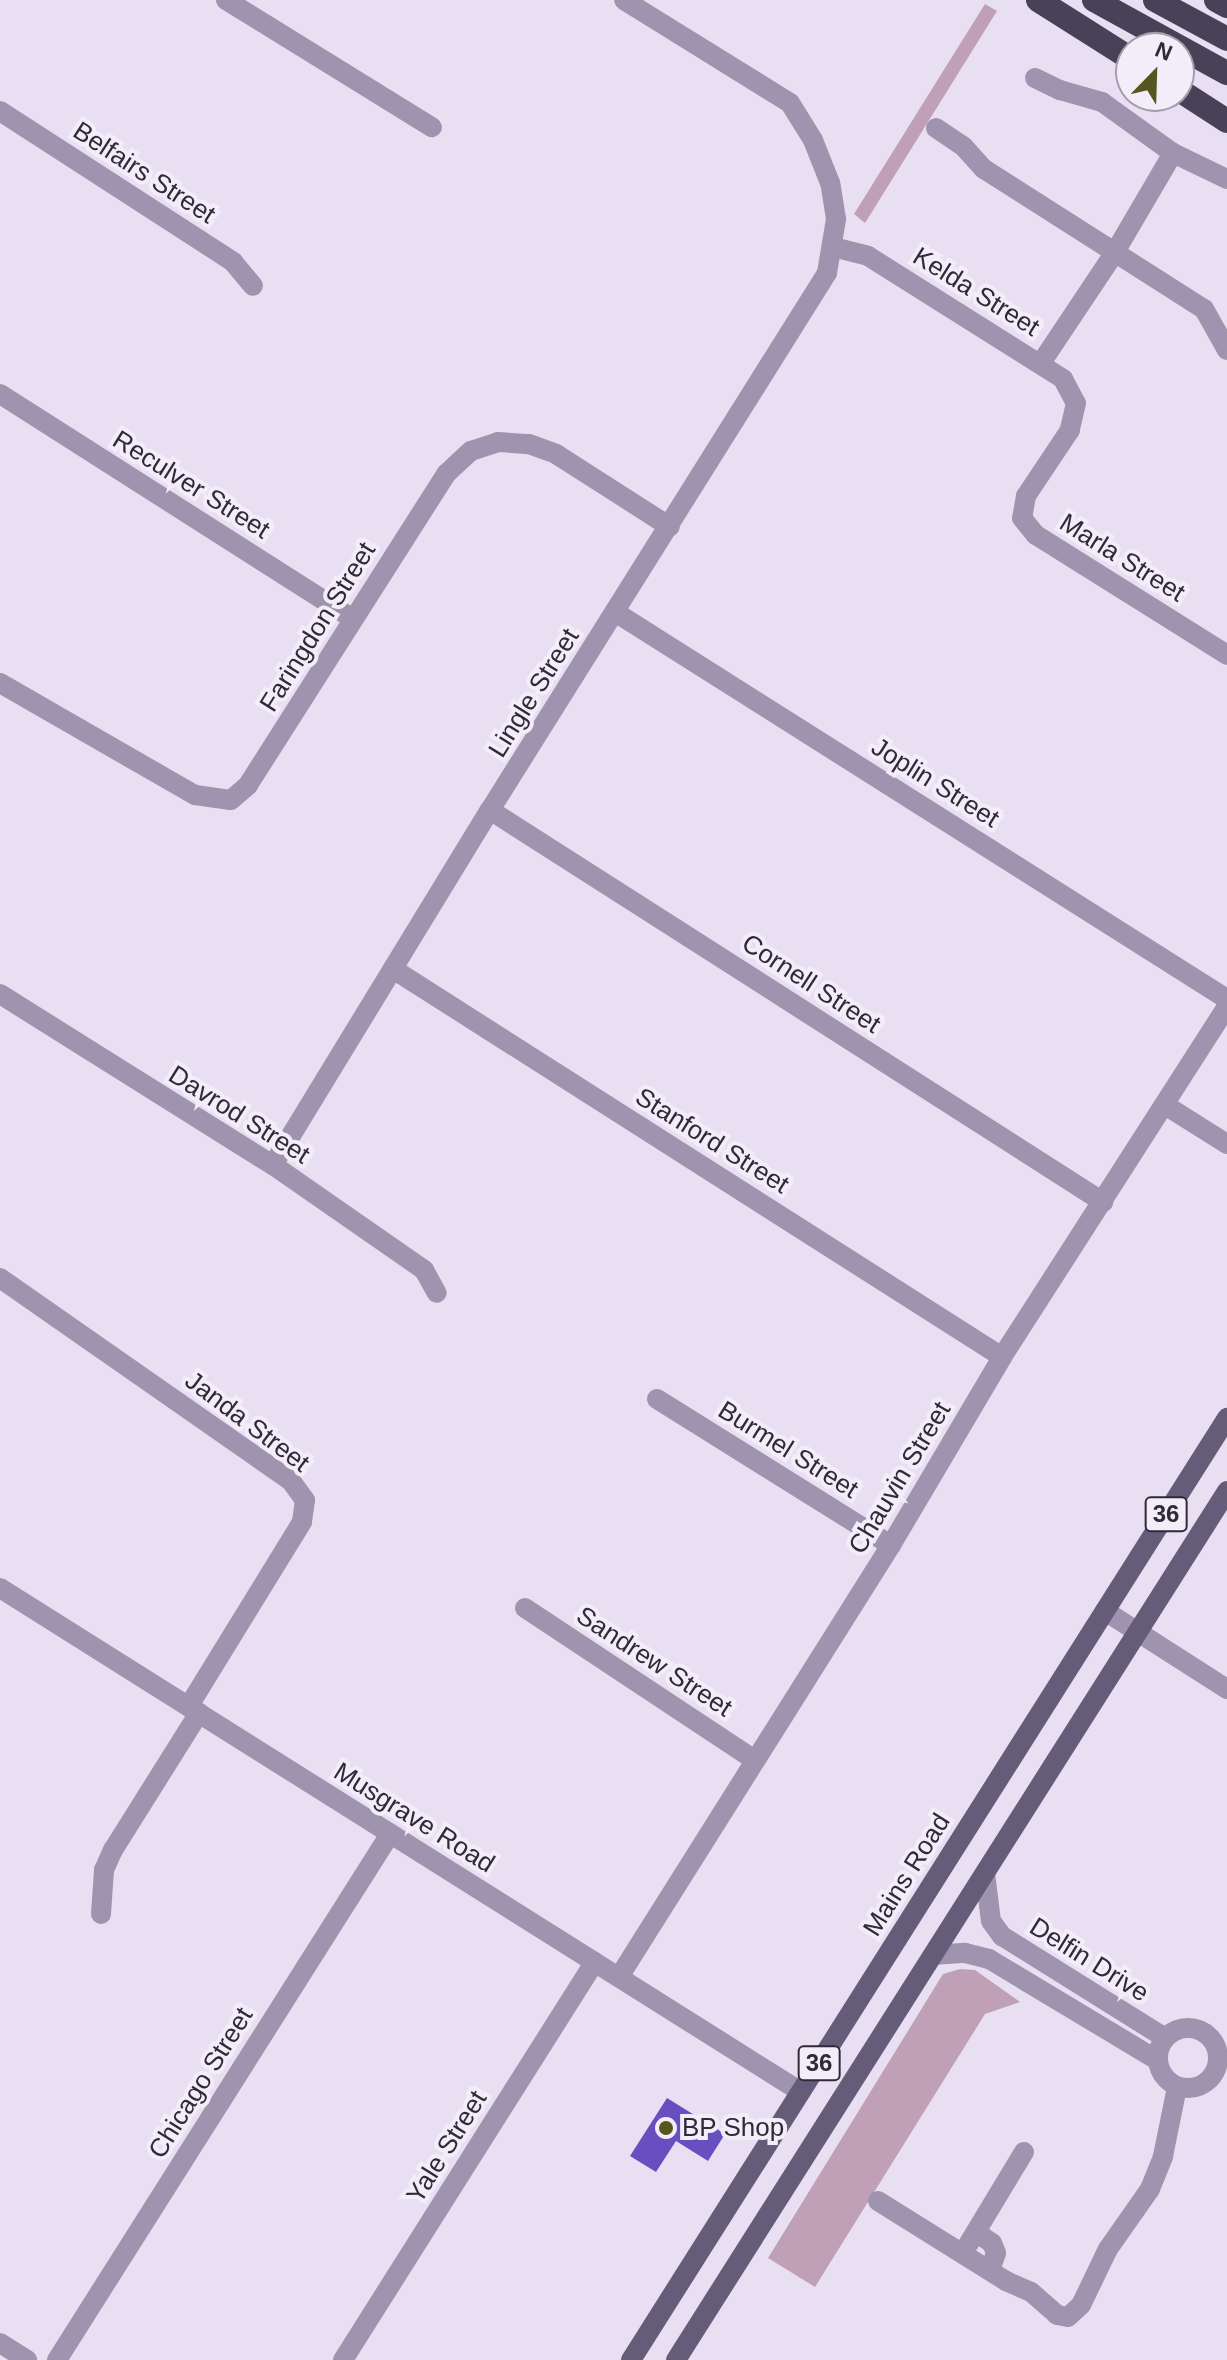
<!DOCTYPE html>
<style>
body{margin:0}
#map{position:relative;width:1227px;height:2360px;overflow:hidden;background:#e9dff2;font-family:Helvetica,sans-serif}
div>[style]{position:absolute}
.green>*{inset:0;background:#c0a0b6}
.building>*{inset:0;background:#684fc0}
.minor>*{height:20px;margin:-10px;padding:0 10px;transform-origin:10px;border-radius:10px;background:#9f94af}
.minor>.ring{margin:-10px;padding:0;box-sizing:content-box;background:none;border:20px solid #9f94af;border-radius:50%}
.major>*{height:20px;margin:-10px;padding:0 10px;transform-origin:10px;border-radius:10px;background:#655c79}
.highway>*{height:24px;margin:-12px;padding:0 12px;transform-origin:12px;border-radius:12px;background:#484258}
.dots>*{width:22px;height:22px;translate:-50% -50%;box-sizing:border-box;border:4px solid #f3ecf9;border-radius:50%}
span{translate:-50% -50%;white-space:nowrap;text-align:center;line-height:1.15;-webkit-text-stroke:8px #f3ecf9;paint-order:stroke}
.shield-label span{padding:2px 6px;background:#f3ecf9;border:2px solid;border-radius:6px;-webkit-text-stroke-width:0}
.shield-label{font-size:24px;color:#2e2a38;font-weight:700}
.street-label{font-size:26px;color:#2e2a38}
.poi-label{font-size:26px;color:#2e2a38}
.left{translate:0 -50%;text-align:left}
.north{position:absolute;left:1115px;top:32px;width:80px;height:80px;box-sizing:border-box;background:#f3ecf9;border:2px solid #a49eac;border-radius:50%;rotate:23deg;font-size:22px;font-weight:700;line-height:32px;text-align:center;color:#2e2a38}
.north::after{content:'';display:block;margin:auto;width:28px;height:36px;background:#555721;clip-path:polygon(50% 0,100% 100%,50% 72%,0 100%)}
</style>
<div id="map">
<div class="green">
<i style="clip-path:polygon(985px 4px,997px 11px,865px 223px,854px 214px)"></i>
<i style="clip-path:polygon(960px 1969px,975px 1970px,1020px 2002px,985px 2014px,815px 2287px,768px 2258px,943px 1974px)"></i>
</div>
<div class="building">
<i style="clip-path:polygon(667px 2098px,725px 2134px,708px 2161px,676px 2141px,656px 2172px,630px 2156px)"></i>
</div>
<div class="minor">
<i style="left:226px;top:0;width:242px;rotate:31.7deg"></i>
<i style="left:1035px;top:78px;width:28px;rotate:26deg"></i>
<i style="left:1060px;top:90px;width:44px;rotate:15.9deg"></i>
<i style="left:1102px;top:102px;width:87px;rotate:35.7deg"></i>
<i style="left:1173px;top:153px;width:60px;rotate:25.7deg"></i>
<i style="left:0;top:111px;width:278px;rotate:32.9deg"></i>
<i style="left:233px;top:262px;width:31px;rotate:50deg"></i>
<i style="left:936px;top:128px;width:32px;rotate:34deg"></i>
<i style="left:963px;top:146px;width:31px;rotate:48deg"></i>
<i style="left:984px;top:169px;width:261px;rotate:32.5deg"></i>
<i style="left:1204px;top:309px;width:47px;rotate:60.7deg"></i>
<i style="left:833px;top:247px;width:36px;rotate:14deg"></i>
<i style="left:868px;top:256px;width:231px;rotate:32.2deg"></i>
<i style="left:1063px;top:379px;width:27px;rotate:62deg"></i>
<i style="left:1076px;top:403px;width:28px;rotate:103deg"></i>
<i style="left:1070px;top:430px;width:79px;rotate:123.7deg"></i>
<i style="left:1026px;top:496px;width:22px;rotate:100deg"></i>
<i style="left:1022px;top:518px;width:22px;rotate:51deg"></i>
<i style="left:1036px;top:535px;width:226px;rotate:32.1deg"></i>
<i style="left:1041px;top:363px;width:133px;rotate:-56.3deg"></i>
<i style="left:1115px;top:252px;width:115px;rotate:-59.6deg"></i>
<i style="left:0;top:394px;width:419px;rotate:32.5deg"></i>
<i style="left:615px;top:612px;width:724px;rotate:32.31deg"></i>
<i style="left:0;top:683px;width:225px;rotate:29.9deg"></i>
<i style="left:195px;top:795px;width:36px;rotate:8deg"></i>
<i style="left:231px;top:800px;width:23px;rotate:-41deg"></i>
<i style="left:248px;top:785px;width:369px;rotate:-57.5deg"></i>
<i style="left:446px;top:474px;width:34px;rotate:-43deg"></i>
<i style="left:471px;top:451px;width:28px;rotate:-18deg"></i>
<i style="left:498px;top:442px;width:31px;rotate:4deg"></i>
<i style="left:529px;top:444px;width:29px;rotate:20deg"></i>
<i style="left:556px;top:454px;width:135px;rotate:32.6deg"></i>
<i style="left:490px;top:810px;width:728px;rotate:32.6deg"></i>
<i style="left:393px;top:969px;width:722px;rotate:32.5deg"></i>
<i style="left:0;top:994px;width:322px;rotate:32.1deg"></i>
<i style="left:273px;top:1165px;width:184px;rotate:34.8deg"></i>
<i style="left:424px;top:1270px;width:26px;rotate:61deg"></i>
<i style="left:1165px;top:1105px;width:73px;rotate:32.2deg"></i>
<i style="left:273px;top:1165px;width:416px;rotate:-58.6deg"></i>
<i style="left:490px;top:810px;width:634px;rotate:-57.89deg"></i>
<i style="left:827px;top:273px;width:55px;rotate:-80.5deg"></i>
<i style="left:836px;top:219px;width:36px;rotate:-99deg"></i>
<i style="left:830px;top:183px;width:46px;rotate:-111.6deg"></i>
<i style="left:813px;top:140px;width:44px;rotate:-121.9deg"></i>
<i style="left:790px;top:103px;width:195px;rotate:-148.2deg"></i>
<i style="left:0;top:1278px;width:355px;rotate:34.9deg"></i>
<i style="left:291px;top:1481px;width:24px;rotate:54deg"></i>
<i style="left:305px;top:1500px;width:22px;rotate:98deg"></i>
<i style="left:302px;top:1522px;width:216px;rotate:121.6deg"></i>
<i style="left:657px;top:1399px;width:276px;rotate:32deg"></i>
<i style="left:0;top:1588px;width:946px;rotate:32.18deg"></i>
<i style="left:525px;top:1608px;width:276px;rotate:33.5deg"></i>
<i style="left:1105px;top:1611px;width:145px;rotate:32.6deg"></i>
<i style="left:985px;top:1873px;width:48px;rotate:82.9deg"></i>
<i style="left:991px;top:1921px;width:19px;rotate:54deg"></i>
<i style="left:1002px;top:1936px;width:192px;rotate:32deg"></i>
<i style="left:101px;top:1914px;width:44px;rotate:-86.1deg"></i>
<i style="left:104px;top:1870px;width:22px;rotate:-66deg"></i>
<i style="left:113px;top:1850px;width:162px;rotate:-57.9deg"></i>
<i style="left:933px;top:1955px;width:32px;rotate:-4deg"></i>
<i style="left:965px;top:1953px;width:25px;rotate:14deg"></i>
<i style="left:989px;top:1959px;width:196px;rotate:31deg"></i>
<i style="left:619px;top:1977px;width:510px;rotate:-57.8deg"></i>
<i style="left:891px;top:1545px;width:218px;rotate:-59.4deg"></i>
<i style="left:1002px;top:1357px;width:416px;rotate:-57.3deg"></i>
<i class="ring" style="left:1158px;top:2028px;width:40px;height:40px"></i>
<i style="left:878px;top:2201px;width:151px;rotate:32deg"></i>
<i style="left:1006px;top:2281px;width:27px;rotate:24deg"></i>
<i style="left:1031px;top:2292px;width:35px;rotate:41deg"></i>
<i style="left:1057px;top:2315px;width:11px;rotate:10deg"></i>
<i style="left:1068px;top:2317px;width:18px;rotate:-43deg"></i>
<i style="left:1081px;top:2305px;width:62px;rotate:-64.3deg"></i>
<i style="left:1108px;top:2249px;width:73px;rotate:-55deg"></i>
<i style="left:1150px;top:2189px;width:35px;rotate:-68deg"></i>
<i style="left:1163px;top:2156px;width:70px;rotate:-78.5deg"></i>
<i style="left:976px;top:2232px;width:19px;rotate:35deg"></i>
<i style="left:992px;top:2243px;width:11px;rotate:68deg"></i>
<i style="left:996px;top:2253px;width:18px;rotate:109deg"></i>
<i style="left:963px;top:2253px;width:118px;rotate:-58.9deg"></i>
<i style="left:0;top:2343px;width:32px;rotate:32deg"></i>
<i style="left:57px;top:2360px;width:623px;rotate:-57.66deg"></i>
<i style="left:343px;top:2360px;width:471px;rotate:-57.7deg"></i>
</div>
<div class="major">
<i style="left:631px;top:2360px;width:1115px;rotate:-57.68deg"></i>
<i style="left:676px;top:2360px;width:1029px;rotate:-57.62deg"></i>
</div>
<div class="highway">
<i style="left:1038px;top:0;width:110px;rotate:32.4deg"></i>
<i style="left:1094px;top:0;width:152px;rotate:28.8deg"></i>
<i style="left:1155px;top:0;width:82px;rotate:28.4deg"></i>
<i style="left:1216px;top:0;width:13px;rotate:29deg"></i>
<i style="left:1179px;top:90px;width:57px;rotate:32.9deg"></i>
</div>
<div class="dots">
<i style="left:666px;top:2128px;background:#555721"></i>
</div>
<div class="shield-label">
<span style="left:1166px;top:1514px">36</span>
<span style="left:819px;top:2063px">36</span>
</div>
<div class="street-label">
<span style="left:144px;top:173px;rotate:33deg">Belfairs Street</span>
<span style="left:976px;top:292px;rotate:32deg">Kelda Street</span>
<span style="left:191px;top:485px;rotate:32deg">Reculver Street</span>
<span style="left:1122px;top:558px;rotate:32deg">Marla Street</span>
<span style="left:318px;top:627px;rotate:-58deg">Faringdon Street</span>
<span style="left:534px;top:693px;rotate:-58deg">Lingle Street</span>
<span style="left:935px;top:783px;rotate:32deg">Joplin Street</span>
<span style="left:811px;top:984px;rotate:33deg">Cornell Street</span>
<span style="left:239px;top:1115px;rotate:32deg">Davrod Street</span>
<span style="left:712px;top:1141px;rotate:32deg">Stanford Street</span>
<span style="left:247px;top:1422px;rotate:37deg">Janda Street</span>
<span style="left:788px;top:1450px;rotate:32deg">Burmel Street</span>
<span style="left:900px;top:1478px;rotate:-59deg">Chauvin Street</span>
<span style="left:654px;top:1662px;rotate:33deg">Sandrew Street</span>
<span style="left:414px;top:1818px;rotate:32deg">Musgrave Road</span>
<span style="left:907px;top:1875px;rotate:-58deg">Mains Road</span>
<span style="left:1089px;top:1960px;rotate:32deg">Delfin Drive</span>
<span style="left:201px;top:2083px;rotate:-58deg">Chicago Street</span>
<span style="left:447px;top:2147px;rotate:-58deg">Yale Street</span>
</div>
<div class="poi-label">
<span class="left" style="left:682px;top:2128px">BP Shop</span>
</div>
<div class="north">N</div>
</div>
